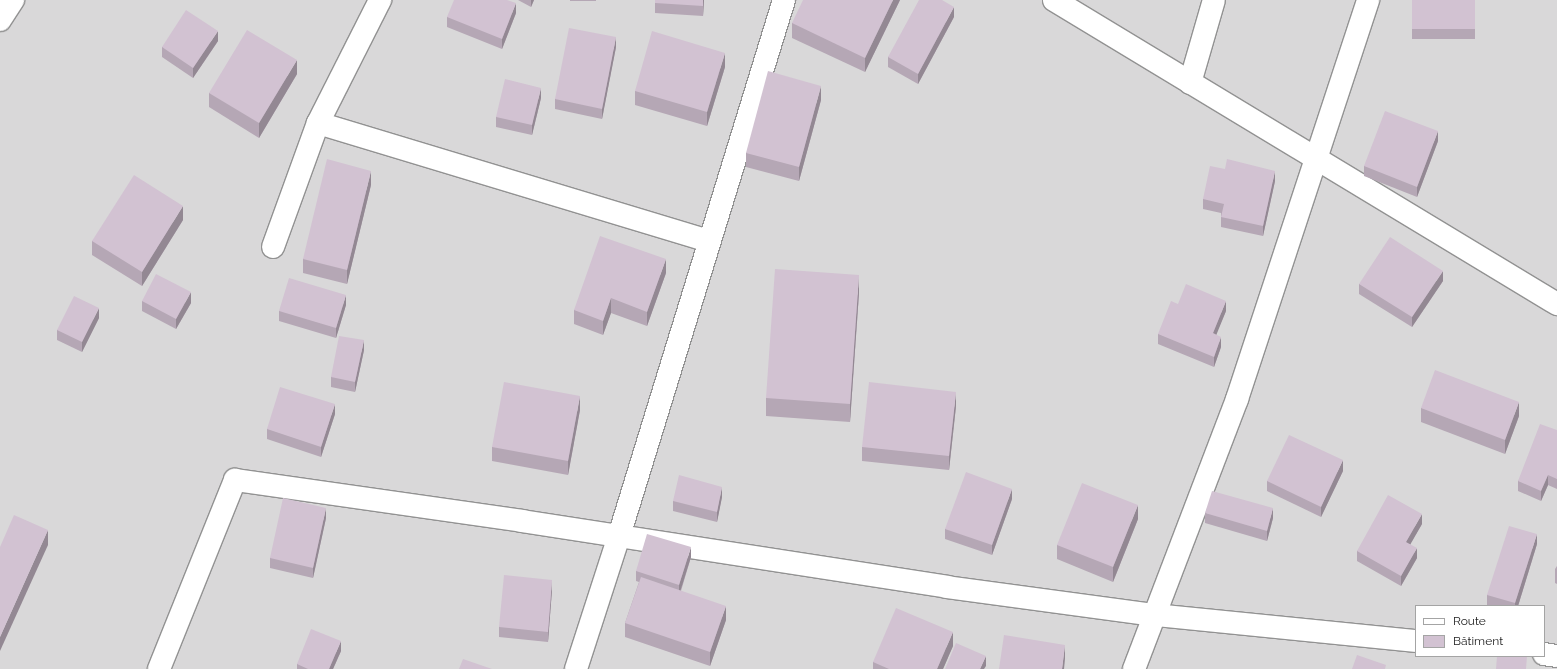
<!DOCTYPE html>
<meta charset="utf-8">
<style>
body{margin:0}
#map{position:relative;width:1557px;height:669px;overflow:hidden;background:#ece1e9;font-family:Raleway,sans-serif}
div>[style]{position:absolute}
.residential>*{inset:0;background:#d9d8d9}
.roads{filter:drop-shadow(1px 0 #929292) drop-shadow(-1px 0 #929292) drop-shadow(0 1px #929292) drop-shadow(0 -1px #929292)}
.street>*{height:22px;margin:-11px;padding:0 11px;transform-origin:11px;border-radius:11px;background:#fff}
.wall>*{inset:0;background:#b5a7b5}
.shaded-wall>*{inset:0;background:#938893}
.building>*{inset:0;background:#d2c2d2}
span{translate:-50% -50%;white-space:nowrap;text-align:center;line-height:1.15;-webkit-text-stroke:3px #fff;paint-order:stroke}
.legend{position:absolute;left:1415px;top:605px;width:130px;height:52px;box-sizing:border-box;background:#fff;border:1px solid #a4a4a4;margin:0;padding:5px 7px;list-style:none;font-size:12px;color:#1b1b1b}
.legend li{display:flex;align-items:center;gap:8px;height:20px}
.legend b{width:20px;border:1px solid #a4a4a4}
</style>
<div id="map">
<div class="residential">
<i style="clip-path:polygon(evenodd,0 0,1557px 0,1557px 669px,0 669px,0 0,1416px 606px,1544px 606px,1544px 656px,1416px 656px,1416px 606px)"></i>
</div>
<div class="roads">
<div class="street">
<i style="left:1054px;top:0;width:588px;rotate:31.15deg"></i>
<i style="left:0;top:20px;width:24px;rotate:-57deg"></i>
<i style="left:1190px;top:83px;width:86px;rotate:-73.9deg"></i>
<i style="left:318px;top:123px;width:409px;rotate:16.8deg"></i>
<i style="left:273px;top:247px;width:132px;rotate:-70.1deg"></i>
<i style="left:318px;top:123px;width:138px;rotate:-63.2deg"></i>
<i style="left:1544px;top:654px;width:13px;rotate:9deg"></i>
<i style="left:159px;top:669px;width:204px;rotate:-68.1deg"></i>
<i style="left:235px;top:480px;width:290px;rotate:8.1deg"></i>
<i style="left:522px;top:521px;width:430px;rotate:8.8deg"></i>
<i style="left:947px;top:587px;width:210px;rotate:7.7deg"></i>
<i style="left:1155px;top:615px;width:262px;rotate:5.7deg"></i>
<i style="left:576px;top:669px;width:140px;rotate:-72.1deg"></i>
<i style="left:619px;top:536px;width:561px;rotate:-72.89deg"></i>
<i style="left:1134px;top:669px;width:289px;rotate:-69.1deg"></i>
<i style="left:1237px;top:399px;width:420px;rotate:-71.8deg"></i>
</div>
</div>
<div class="wall">
<i style="clip-path:polygon(518px 0,534px 0,531px 7px)"></i>
<i style="clip-path:polygon(570px 0,596px 0,596px 1px,570px 1px)"></i>
<i style="clip-path:polygon(655px 0,704px 0,703px 16px,655px 13px)"></i>
<i style="clip-path:polygon(900px 0,865px 72px,792px 38px,792px 23px)"></i>
<i style="clip-path:polygon(1412px 0,1475px 0,1475px 39px,1412px 39px)"></i>
<i style="clip-path:polygon(516px 13px,502px 49px,447px 27px,447px 17px)"></i>
<i style="clip-path:polygon(954px 17px,918px 84px,888px 67px,888px 57px)"></i>
<i style="clip-path:polygon(218px 41px,193px 78px,162px 57px,162px 47px)"></i>
<i style="clip-path:polygon(616px 47px,602px 119px,555px 109px,555px 99px)"></i>
<i style="clip-path:polygon(725px 67px,707px 126px,635px 105px,635px 91px)"></i>
<i style="clip-path:polygon(297px 74px,259px 138px,209px 107px,209px 93px)"></i>
<i style="clip-path:polygon(541px 98px,532px 135px,496px 127px,496px 117px)"></i>
<i style="clip-path:polygon(821px 100px,799px 181px,746px 167px,746px 153px)"></i>
<i style="clip-path:polygon(1438px 141px,1417px 197px,1364px 176px,1364px 166px)"></i>
<i style="clip-path:polygon(1275px 181px,1263px 236px,1221px 227px,1221px 213px,1203px 209px,1203px 199px)"></i>
<i style="clip-path:polygon(371px 185px,347px 284px,303px 273px,303px 259px)"></i>
<i style="clip-path:polygon(183px 220px,142px 286px,92px 255px,92px 241px)"></i>
<i style="clip-path:polygon(666px 273px,647px 326px,611px 313px,603px 335px,574px 324px,574px 310px)"></i>
<i style="clip-path:polygon(1443px 281px,1412px 327px,1359px 294px,1359px 284px)"></i>
<i style="clip-path:polygon(859px 293px,850px 422px,766px 416px,766px 398px)"></i>
<i style="clip-path:polygon(142px 301px,191px 303px,176px 329px,142px 311px)"></i>
<i style="clip-path:polygon(346px 305px,336px 338px,279px 321px,279px 311px)"></i>
<i style="clip-path:polygon(1226px 311px,1216px 334px,1221px 347px,1214px 367px,1158px 344px,1158px 334px)"></i>
<i style="clip-path:polygon(99px 318px,82px 352px,57px 340px,57px 330px)"></i>
<i style="clip-path:polygon(364px 350px,355px 392px,331px 387px,331px 377px)"></i>
<i style="clip-path:polygon(956px 406px,949px 470px,862px 461px,862px 447px)"></i>
<i style="clip-path:polygon(1421px 408px,1519px 416px,1505px 454px,1421px 422px)"></i>
<i style="clip-path:polygon(580px 410px,568px 475px,492px 461px,492px 447px)"></i>
<i style="clip-path:polygon(335px 414px,321px 457px,267px 439px,267px 429px)"></i>
<i style="clip-path:polygon(1557px 430px,1557px 489px,1548px 485px,1541px 501px,1518px 491px,1518px 481px)"></i>
<i style="clip-path:polygon(1343px 471px,1321px 517px,1267px 491px,1267px 481px)"></i>
<i style="clip-path:polygon(722px 497px,717px 522px,673px 511px,673px 501px)"></i>
<i style="clip-path:polygon(1012px 499px,992px 555px,945px 539px,945px 529px)"></i>
<i style="clip-path:polygon(1205px 513px,1273px 518px,1267px 541px,1205px 523px)"></i>
<i style="clip-path:polygon(326px 518px,313px 578px,270px 568px,270px 558px)"></i>
<i style="clip-path:polygon(1138px 519px,1113px 582px,1057px 559px,1057px 545px)"></i>
<i style="clip-path:polygon(1422px 524px,1410px 544px,1417px 558px,1401px 586px,1357px 561px,1357px 551px)"></i>
<i style="clip-path:polygon(1537px 544px,1518px 606px,1491px 606px,1487px 605px,1487px 595px)"></i>
<i style="clip-path:polygon(691px 557px,681px 591px,726px 620px,710px 666px,625px 637px,625px 623px,639px 582px,636px 581px,636px 571px)"></i>
<i style="clip-path:polygon(1557px 566px,1557px 584px,1555px 583px,1555px 569px)"></i>
<i style="clip-path:polygon(552px 590px,548px 642px,499px 637px,499px 627px)"></i>
<i style="clip-path:polygon(953px 646px,943px 669px,873px 669px,873px 662px)"></i>
<i style="clip-path:polygon(341px 651px,333px 669px,297px 669px,297px 664px)"></i>
</div>
<div class="shaded-wall">
<i style="clip-path:polygon(531px 0,534px 0,531px 7px)"></i>
<i style="clip-path:polygon(703px 0,704px 0,703px 16px)"></i>
<i style="clip-path:polygon(893px 0,900px 0,865px 72px,865px 58px)"></i>
<i style="clip-path:polygon(516px 3px,516px 13px,502px 49px,502px 39px)"></i>
<i style="clip-path:polygon(954px 7px,954px 17px,918px 84px,918px 74px)"></i>
<i style="clip-path:polygon(218px 31px,218px 41px,193px 78px,193px 68px)"></i>
<i style="clip-path:polygon(616px 37px,616px 47px,602px 119px,602px 109px)"></i>
<i style="clip-path:polygon(725px 53px,725px 67px,707px 126px,707px 112px)"></i>
<i style="clip-path:polygon(297px 60px,297px 74px,259px 138px,259px 123px)"></i>
<i style="clip-path:polygon(821px 86px,821px 100px,799px 181px,799px 167px)"></i>
<i style="clip-path:polygon(541px 88px,541px 98px,532px 135px,532px 125px)"></i>
<i style="clip-path:polygon(1438px 131px,1438px 141px,1417px 197px,1417px 187px)"></i>
<i style="clip-path:polygon(371px 171px,371px 185px,347px 284px,347px 270px)"></i>
<i style="clip-path:polygon(1275px 171px,1275px 181px,1263px 236px,1263px 226px)"></i>
<i style="clip-path:polygon(183px 206px,183px 220px,142px 286px,142px 272px)"></i>
<i style="clip-path:polygon(666px 259px,666px 273px,647px 326px,647px 312px)"></i>
<i style="clip-path:polygon(1443px 271px,1443px 281px,1412px 327px,1412px 317px)"></i>
<i style="clip-path:polygon(859px 275px,859px 293px,850px 422px,850px 404px)"></i>
<i style="clip-path:polygon(191px 292px,191px 303px,176px 329px,176px 319px)"></i>
<i style="clip-path:polygon(346px 295px,346px 305px,336px 338px,336px 328px)"></i>
<i style="clip-path:polygon(611px 298px,611px 313px,603px 335px,603px 321px)"></i>
<i style="clip-path:polygon(1226px 301px,1226px 311px,1213px 343px,1213px 333px)"></i>
<i style="clip-path:polygon(99px 308px,99px 318px,82px 352px,82px 342px)"></i>
<i style="clip-path:polygon(1221px 337px,1221px 347px,1214px 367px,1214px 357px)"></i>
<i style="clip-path:polygon(364px 340px,364px 350px,355px 392px,355px 382px)"></i>
<i style="clip-path:polygon(956px 392px,956px 406px,949px 470px,949px 456px)"></i>
<i style="clip-path:polygon(580px 396px,580px 410px,568px 475px,568px 461px)"></i>
<i style="clip-path:polygon(1519px 402px,1519px 416px,1505px 454px,1505px 440px)"></i>
<i style="clip-path:polygon(335px 404px,335px 414px,321px 457px,321px 447px)"></i>
<i style="clip-path:polygon(1343px 460px,1343px 471px,1321px 517px,1321px 507px)"></i>
<i style="clip-path:polygon(1548px 475px,1548px 485px,1541px 501px,1541px 491px)"></i>
<i style="clip-path:polygon(722px 487px,722px 497px,717px 522px,717px 512px)"></i>
<i style="clip-path:polygon(1012px 489px,1012px 499px,992px 555px,992px 545px)"></i>
<i style="clip-path:polygon(1138px 505px,1138px 519px,1113px 582px,1113px 567px)"></i>
<i style="clip-path:polygon(326px 508px,326px 518px,313px 578px,313px 568px)"></i>
<i style="clip-path:polygon(1273px 508px,1273px 518px,1267px 541px,1267px 531px)"></i>
<i style="clip-path:polygon(1422px 514px,1422px 524px,1406px 552px,1406px 542px)"></i>
<i style="clip-path:polygon(48px 530px,48px 545px,0 651px,0 637px)"></i>
<i style="clip-path:polygon(1537px 534px,1537px 544px,1518px 606px,1515px 606px,1515px 603px)"></i>
<i style="clip-path:polygon(691px 547px,691px 557px,679px 595px,679px 585px)"></i>
<i style="clip-path:polygon(1417px 548px,1417px 558px,1401px 586px,1401px 576px)"></i>
<i style="clip-path:polygon(552px 580px,552px 590px,548px 642px,548px 632px)"></i>
<i style="clip-path:polygon(726px 606px,726px 620px,710px 666px,710px 652px)"></i>
<i style="clip-path:polygon(953px 632px,953px 646px,943px 669px,937px 669px)"></i>
<i style="clip-path:polygon(341px 641px,341px 651px,333px 669px,329px 669px)"></i>
<i style="clip-path:polygon(1065px 645px,1065px 659px,1064px 669px,1062px 669px)"></i>
<i style="clip-path:polygon(986px 656px,986px 666px,984px 669px,980px 669px)"></i>
</div>
<div class="building">
<i style="clip-path:polygon(454px 0,507px 0,516px 3px,502px 39px,447px 17px)"></i>
<i style="clip-path:polygon(655px 0,703px 0,703px 6px,655px 3px)"></i>
<i style="clip-path:polygon(803px 0,893px 0,865px 58px,792px 23px)"></i>
<i style="clip-path:polygon(919px 0,942px 0,954px 7px,918px 74px,888px 57px)"></i>
<i style="clip-path:polygon(1412px 0,1475px 0,1475px 29px,1412px 29px)"></i>
<i style="clip-path:polygon(186px 10px,218px 31px,193px 68px,162px 47px)"></i>
<i style="clip-path:polygon(569px 28px,616px 37px,602px 109px,555px 99px)"></i>
<i style="clip-path:polygon(247px 30px,297px 60px,259px 123px,209px 93px)"></i>
<i style="clip-path:polygon(652px 31px,725px 53px,707px 112px,635px 91px)"></i>
<i style="clip-path:polygon(768px 71px,821px 86px,799px 167px,746px 153px)"></i>
<i style="clip-path:polygon(505px 79px,541px 88px,532px 125px,496px 117px)"></i>
<i style="clip-path:polygon(1385px 111px,1438px 131px,1417px 187px,1364px 166px)"></i>
<i style="clip-path:polygon(327px 159px,371px 171px,347px 270px,303px 259px)"></i>
<i style="clip-path:polygon(1227px 159px,1275px 171px,1263px 226px,1221px 217px,1224px 204px,1203px 199px,1210px 166px,1225px 169px)"></i>
<i style="clip-path:polygon(134px 175px,183px 206px,142px 272px,92px 241px)"></i>
<i style="clip-path:polygon(600px 236px,666px 259px,647px 312px,611px 298px,603px 321px,574px 310px)"></i>
<i style="clip-path:polygon(1390px 237px,1443px 271px,1412px 317px,1359px 284px)"></i>
<i style="clip-path:polygon(775px 269px,859px 275px,850px 404px,766px 398px)"></i>
<i style="clip-path:polygon(156px 274px,191px 292px,176px 319px,142px 301px)"></i>
<i style="clip-path:polygon(289px 278px,346px 295px,336px 328px,279px 311px)"></i>
<i style="clip-path:polygon(1186px 284px,1226px 301px,1213px 333px,1221px 337px,1214px 357px,1158px 334px,1171px 301px,1178px 304px)"></i>
<i style="clip-path:polygon(74px 296px,99px 308px,82px 342px,57px 330px)"></i>
<i style="clip-path:polygon(339px 336px,364px 340px,355px 382px,331px 377px)"></i>
<i style="clip-path:polygon(1435px 370px,1519px 402px,1505px 440px,1421px 408px)"></i>
<i style="clip-path:polygon(504px 382px,580px 396px,568px 461px,492px 447px)"></i>
<i style="clip-path:polygon(869px 382px,956px 392px,949px 456px,862px 447px)"></i>
<i style="clip-path:polygon(280px 387px,335px 404px,321px 447px,267px 429px)"></i>
<i style="clip-path:polygon(1540px 424px,1557px 430px,1557px 479px,1548px 475px,1541px 491px,1518px 481px)"></i>
<i style="clip-path:polygon(1289px 435px,1343px 460px,1321px 507px,1267px 481px)"></i>
<i style="clip-path:polygon(966px 472px,1012px 489px,992px 545px,945px 529px)"></i>
<i style="clip-path:polygon(679px 475px,722px 487px,717px 512px,673px 501px)"></i>
<i style="clip-path:polygon(1082px 483px,1138px 505px,1113px 567px,1057px 545px)"></i>
<i style="clip-path:polygon(1212px 491px,1273px 508px,1267px 531px,1205px 513px)"></i>
<i style="clip-path:polygon(1388px 495px,1422px 514px,1406px 542px,1417px 548px,1401px 576px,1357px 551px)"></i>
<i style="clip-path:polygon(283px 498px,326px 508px,313px 568px,270px 558px)"></i>
<i style="clip-path:polygon(14px 515px,48px 530px,0 637px,0 547px)"></i>
<i style="clip-path:polygon(1509px 526px,1537px 534px,1515px 603px,1487px 595px)"></i>
<i style="clip-path:polygon(647px 534px,691px 547px,679px 585px,636px 571px)"></i>
<i style="clip-path:polygon(504px 575px,552px 580px,548px 632px,499px 627px)"></i>
<i style="clip-path:polygon(641px 577px,726px 606px,710px 652px,625px 623px)"></i>
<i style="clip-path:polygon(896px 608px,953px 632px,937px 669px,889px 669px,873px 662px)"></i>
<i style="clip-path:polygon(311px 629px,341px 641px,329px 669px,308px 669px,297px 664px)"></i>
<i style="clip-path:polygon(1004px 635px,1065px 645px,1062px 669px,999px 669px)"></i>
<i style="clip-path:polygon(956px 643px,986px 656px,980px 669px,945px 669px)"></i>
<i style="clip-path:polygon(1357px 655px,1386px 665px,1385px 669px,1352px 669px)"></i>
<i style="clip-path:polygon(1497px 656px,1527px 656px,1526px 669px,1496px 669px)"></i>
<i style="clip-path:polygon(463px 659px,492px 669px,459px 669px)"></i>
</div>
<ul class="legend">
<li><b style="height:5px;background:#fff"></b>Route</li>
<li><b style="height:11px;background:#d2c2d2"></b>Bâtiment</li>
</ul>
</div>
